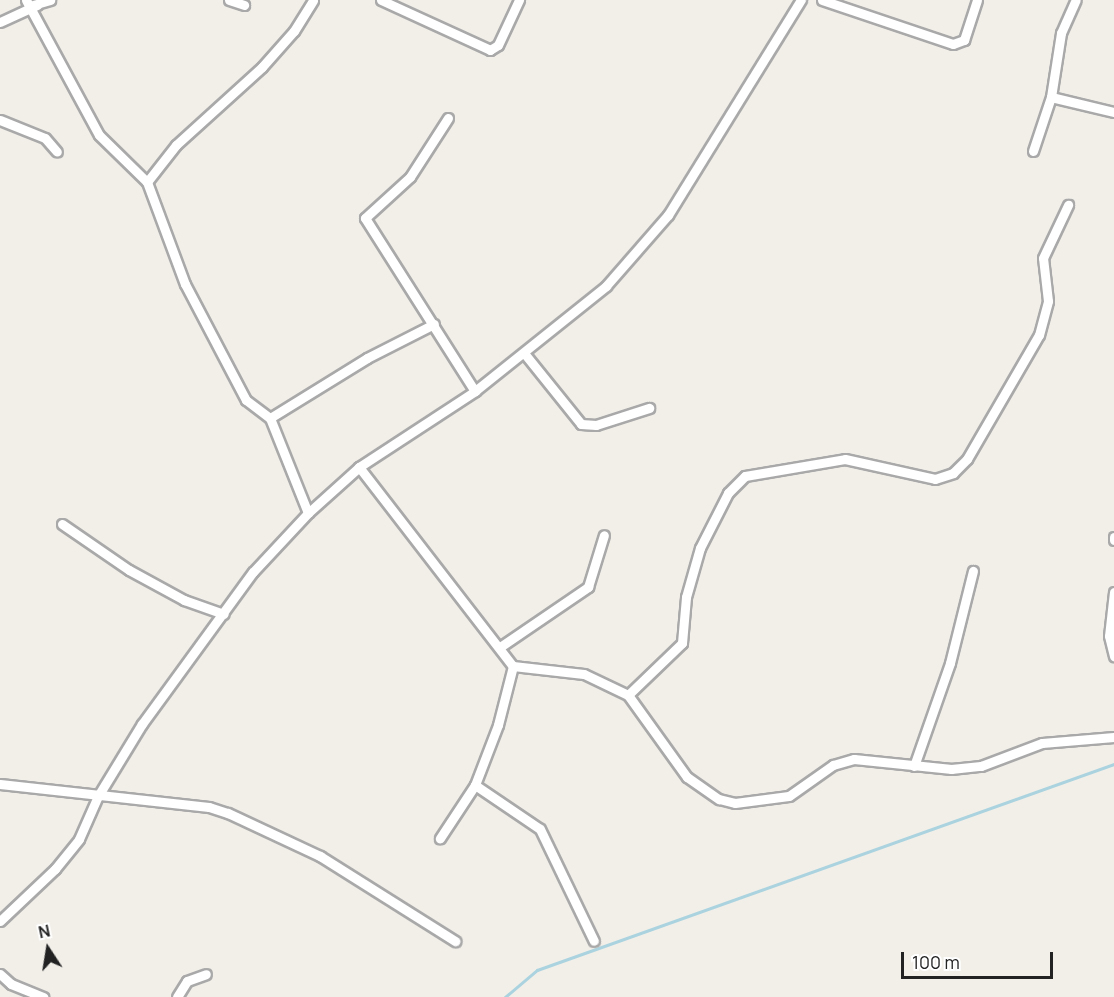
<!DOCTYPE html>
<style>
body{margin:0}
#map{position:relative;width:1114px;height:997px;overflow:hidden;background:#f2efe9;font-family:Manrope,sans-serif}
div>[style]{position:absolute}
.stream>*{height:3px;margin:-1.5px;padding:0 1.5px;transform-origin:1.5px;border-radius:1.5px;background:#aad3df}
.roads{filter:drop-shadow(2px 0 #a9a9a9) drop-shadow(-2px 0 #a9a9a9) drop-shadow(0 2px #a9a9a9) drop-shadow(0 -2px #a9a9a9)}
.street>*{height:9px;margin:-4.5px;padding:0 4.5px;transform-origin:4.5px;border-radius:4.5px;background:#fff}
span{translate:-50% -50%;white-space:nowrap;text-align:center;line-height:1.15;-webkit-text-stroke:4.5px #fff;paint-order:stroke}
.north{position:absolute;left:18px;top:919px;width:60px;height:60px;-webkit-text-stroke:4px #fff;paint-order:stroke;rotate:348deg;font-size:16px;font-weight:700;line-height:24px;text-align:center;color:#222}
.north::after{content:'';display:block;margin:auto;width:21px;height:27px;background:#222;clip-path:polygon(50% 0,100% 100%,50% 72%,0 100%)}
.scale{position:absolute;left:901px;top:952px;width:152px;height:27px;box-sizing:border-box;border:3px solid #222;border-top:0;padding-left:8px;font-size:18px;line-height:21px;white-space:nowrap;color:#222;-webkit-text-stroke:4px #fff;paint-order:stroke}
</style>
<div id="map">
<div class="stream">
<i style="left:505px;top:997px;width:42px;rotate:-40.2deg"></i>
<i style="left:537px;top:970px;width:613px;rotate:-19.65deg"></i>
</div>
<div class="roads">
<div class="street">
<i style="left:26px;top:0;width:153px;rotate:61.6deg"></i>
<i style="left:99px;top:135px;width:67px;rotate:44.4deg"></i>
<i style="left:147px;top:182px;width:109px;rotate:69.6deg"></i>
<i style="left:185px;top:284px;width:131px;rotate:62.3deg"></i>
<i style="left:246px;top:400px;width:30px;rotate:37deg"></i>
<i style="left:270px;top:418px;width:102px;rotate:68.2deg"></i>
<i style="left:229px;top:0;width:16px;rotate:18deg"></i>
<i style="left:381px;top:0;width:120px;rotate:24.6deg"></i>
<i style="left:490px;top:50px;width:9px;rotate:-32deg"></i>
<i style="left:498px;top:45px;width:50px;rotate:-65deg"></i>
<i style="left:822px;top:0;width:138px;rotate:18.6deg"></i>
<i style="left:953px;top:44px;width:12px;rotate:-20deg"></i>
<i style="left:964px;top:40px;width:42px;rotate:-72deg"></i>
<i style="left:33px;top:5px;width:18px;rotate:-16deg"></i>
<i style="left:0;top:22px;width:41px;rotate:-24.7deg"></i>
<i style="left:1051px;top:97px;width:65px;rotate:13.4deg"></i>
<i style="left:448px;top:118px;width:70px;rotate:122.8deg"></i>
<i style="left:410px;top:177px;width:61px;rotate:137.7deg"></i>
<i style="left:365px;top:218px;width:205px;rotate:57.6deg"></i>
<i style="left:0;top:120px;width:48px;rotate:21.8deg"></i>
<i style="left:45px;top:138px;width:18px;rotate:49deg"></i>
<i style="left:1033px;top:151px;width:57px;rotate:-71.6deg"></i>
<i style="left:1051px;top:97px;width:65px;rotate:-81.1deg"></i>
<i style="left:1061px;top:33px;width:36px;rotate:-66deg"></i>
<i style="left:147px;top:182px;width:47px;rotate:-51.9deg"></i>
<i style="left:176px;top:145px;width:116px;rotate:-42.2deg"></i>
<i style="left:262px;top:67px;width:48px;rotate:-48.4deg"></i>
<i style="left:294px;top:31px;width:36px;rotate:-58deg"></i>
<i style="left:524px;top:353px;width:91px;rotate:51.2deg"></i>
<i style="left:581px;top:424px;width:15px;rotate:4deg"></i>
<i style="left:596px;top:425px;width:56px;rotate:-17.8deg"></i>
<i style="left:270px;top:418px;width:114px;rotate:-31.7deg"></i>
<i style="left:367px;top:358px;width:75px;rotate:-26.9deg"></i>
<i style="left:359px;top:467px;width:252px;rotate:52.3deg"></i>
<i style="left:513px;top:666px;width:61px;rotate:104.3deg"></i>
<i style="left:498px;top:725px;width:64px;rotate:111deg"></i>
<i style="left:475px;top:785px;width:64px;rotate:123.4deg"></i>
<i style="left:62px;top:524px;width:81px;rotate:34.5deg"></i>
<i style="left:129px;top:570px;width:63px;rotate:28.6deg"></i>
<i style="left:184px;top:600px;width:42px;rotate:19.3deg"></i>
<i style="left:1114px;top:537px;width:3px;rotate:90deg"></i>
<i style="left:1114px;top:592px;width:44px;rotate:96.5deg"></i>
<i style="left:1109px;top:636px;width:21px;rotate:76deg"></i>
<i style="left:500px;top:647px;width:107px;rotate:-34.3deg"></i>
<i style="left:588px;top:587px;width:54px;rotate:-72.9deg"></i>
<i style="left:513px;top:666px;width:71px;rotate:6.4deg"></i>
<i style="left:584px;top:674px;width:49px;rotate:25.5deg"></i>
<i style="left:628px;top:695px;width:101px;rotate:54.3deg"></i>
<i style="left:687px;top:777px;width:39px;rotate:35deg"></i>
<i style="left:719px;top:799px;width:16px;rotate:14deg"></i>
<i style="left:735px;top:803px;width:54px;rotate:-7.4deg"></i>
<i style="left:789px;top:796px;width:54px;rotate:-35.2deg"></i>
<i style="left:833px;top:765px;width:22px;rotate:-16deg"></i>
<i style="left:854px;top:759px;width:98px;rotate:5.9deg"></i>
<i style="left:951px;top:769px;width:30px;rotate:-6deg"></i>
<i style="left:981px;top:766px;width:65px;rotate:-20.7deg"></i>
<i style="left:1042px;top:743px;width:72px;rotate:-4.8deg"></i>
<i style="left:628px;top:695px;width:75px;rotate:-43.9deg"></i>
<i style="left:682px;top:643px;width:46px;rotate:-85deg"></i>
<i style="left:686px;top:597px;width:51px;rotate:-74.1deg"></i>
<i style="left:700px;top:548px;width:62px;rotate:-63deg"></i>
<i style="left:728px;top:493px;width:24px;rotate:-45deg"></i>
<i style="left:745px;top:476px;width:101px;rotate:-9.6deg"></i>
<i style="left:845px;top:459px;width:92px;rotate:12.5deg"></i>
<i style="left:935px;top:479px;width:19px;rotate:-18deg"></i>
<i style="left:953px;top:473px;width:20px;rotate:-45deg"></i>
<i style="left:967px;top:459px;width:143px;rotate:-59.9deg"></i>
<i style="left:1039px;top:335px;width:35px;rotate:-75deg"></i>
<i style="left:1048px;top:301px;width:43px;rotate:-96.6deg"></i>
<i style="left:1043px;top:258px;width:59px;rotate:-64.7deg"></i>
<i style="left:914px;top:766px;width:109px;rotate:-70.7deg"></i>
<i style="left:950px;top:663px;width:95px;rotate:-76deg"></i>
<i style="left:0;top:784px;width:210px;rotate:6.3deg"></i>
<i style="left:209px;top:807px;width:20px;rotate:18deg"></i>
<i style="left:228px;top:813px;width:102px;rotate:25.1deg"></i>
<i style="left:320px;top:856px;width:160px;rotate:32.2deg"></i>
<i style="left:475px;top:785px;width:78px;rotate:34.1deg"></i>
<i style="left:540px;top:829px;width:124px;rotate:64.3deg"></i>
<i style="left:0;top:921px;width:76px;rotate:-43.4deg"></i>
<i style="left:55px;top:869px;width:38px;rotate:-51deg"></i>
<i style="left:79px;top:839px;width:47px;rotate:-66.2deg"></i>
<i style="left:98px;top:796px;width:84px;rotate:-58.6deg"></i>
<i style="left:142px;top:724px;width:188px;rotate:-53.9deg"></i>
<i style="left:253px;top:572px;width:81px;rotate:-47deg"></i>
<i style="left:308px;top:513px;width:69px;rotate:-42deg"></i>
<i style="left:359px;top:467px;width:139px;rotate:-33.2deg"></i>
<i style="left:475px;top:391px;width:168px;rotate:-38.7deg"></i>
<i style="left:606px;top:286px;width:94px;rotate:-48.9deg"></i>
<i style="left:668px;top:215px;width:253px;rotate:-58.3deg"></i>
<i style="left:0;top:974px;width:15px;rotate:42deg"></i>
<i style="left:11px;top:984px;width:35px;rotate:22deg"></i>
<i style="left:177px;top:997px;width:19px;rotate:-58deg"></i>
<i style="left:187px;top:981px;width:20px;rotate:-20deg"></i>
</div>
</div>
<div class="north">N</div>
<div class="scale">100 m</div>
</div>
